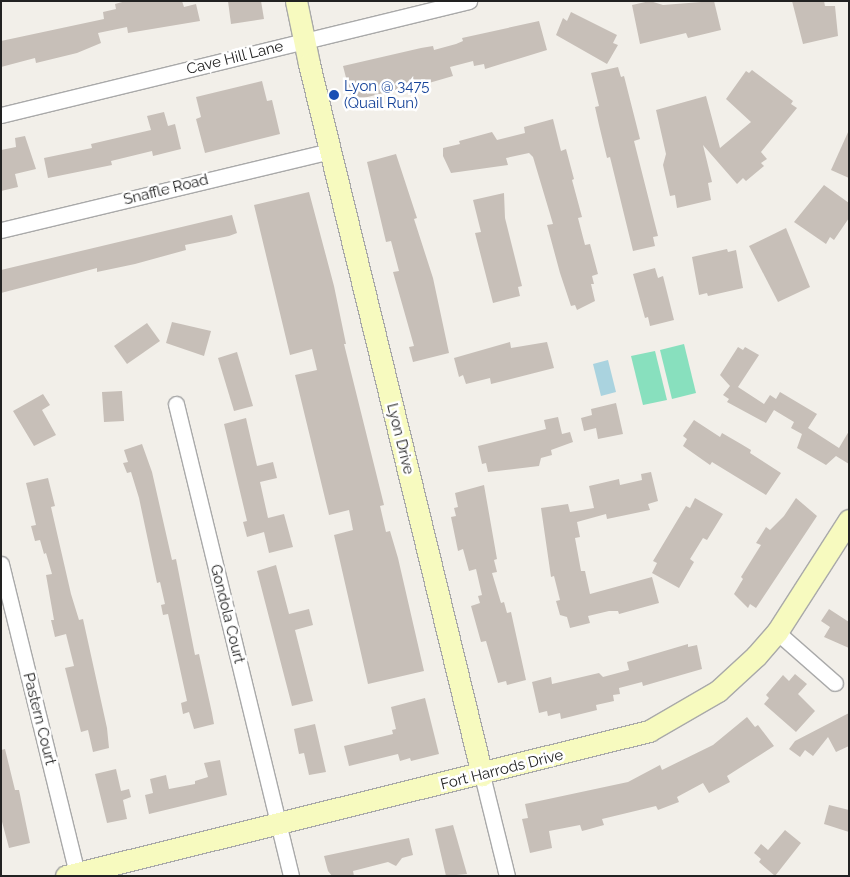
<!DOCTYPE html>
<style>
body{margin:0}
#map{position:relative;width:850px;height:877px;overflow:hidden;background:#f2efe9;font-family:Raleway,sans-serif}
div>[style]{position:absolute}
.pitch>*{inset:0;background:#88e0be}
.water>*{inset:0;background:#aad3df}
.building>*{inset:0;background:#c7bfb8}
.roads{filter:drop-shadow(1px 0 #a9a9a9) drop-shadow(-1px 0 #a9a9a9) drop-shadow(0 1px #a9a9a9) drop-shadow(0 -1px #a9a9a9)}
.street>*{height:15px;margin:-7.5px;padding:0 7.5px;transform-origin:7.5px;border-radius:7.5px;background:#fff}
.secondary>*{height:21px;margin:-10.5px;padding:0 10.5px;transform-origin:10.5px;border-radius:10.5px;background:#f7fabf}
.dots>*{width:14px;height:14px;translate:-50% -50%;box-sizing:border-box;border:2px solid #fff;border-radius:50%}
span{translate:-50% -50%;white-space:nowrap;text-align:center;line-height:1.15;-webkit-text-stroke:5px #fff;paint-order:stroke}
.street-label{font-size:15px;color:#222}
.transit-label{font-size:15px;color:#164399}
.left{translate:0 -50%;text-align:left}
.frame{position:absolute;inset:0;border:2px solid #222;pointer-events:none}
</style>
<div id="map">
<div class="pitch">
<i style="clip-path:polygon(684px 344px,696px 393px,672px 399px,660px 350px)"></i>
<i style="clip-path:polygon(655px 351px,667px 400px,643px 405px,631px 356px)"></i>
</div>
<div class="water">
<i style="clip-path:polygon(608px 360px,616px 392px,601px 396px,593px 364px)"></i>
</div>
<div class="building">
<i style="clip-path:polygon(126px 1px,182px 1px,184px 7px,196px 4px,200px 21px,128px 33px,127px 27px,98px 33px,101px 43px,77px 53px,36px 63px,35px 58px,1px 67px,1px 41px,104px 19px,103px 12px,116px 9px,115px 4px)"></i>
<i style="clip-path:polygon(228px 1px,261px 1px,264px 19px,231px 24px)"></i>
<i style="clip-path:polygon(650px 1px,663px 5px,714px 1px,721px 30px,688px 38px,686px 33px,640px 44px,632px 5px)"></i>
<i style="clip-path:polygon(792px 1px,824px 1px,825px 6px,835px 6px,838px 36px,803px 44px)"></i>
<i style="clip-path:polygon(571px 12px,617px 35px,613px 43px,618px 45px,607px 64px,556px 35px,563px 18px,567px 21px)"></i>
<i style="clip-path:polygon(539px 21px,547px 50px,485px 69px,484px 64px,474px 66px,473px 61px,450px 67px,453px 76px,422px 85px,421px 80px,398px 86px,399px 89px,352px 101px,343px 66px,421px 48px,433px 46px,434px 50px,456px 44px,463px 41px,462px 38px)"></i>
<i style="clip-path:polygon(618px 67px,621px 77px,624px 76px,640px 139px,634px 141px,658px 236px,653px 237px,655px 246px,633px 251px,610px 157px,607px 158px,599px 125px,595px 107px,599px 106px,591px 73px)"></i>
<i style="clip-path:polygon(752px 70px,793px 101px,791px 104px,797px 108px,761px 152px,767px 159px,761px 163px,764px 166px,746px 181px,743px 178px,737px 184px,703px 145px,712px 182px,708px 183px,711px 200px,677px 208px,675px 195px,670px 196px,663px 165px,666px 154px,656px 110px,706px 96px,720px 148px,751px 122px,726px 99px,746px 71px,749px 73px)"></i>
<i style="clip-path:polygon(262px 81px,267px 101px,272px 100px,280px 134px,205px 153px,196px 119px,201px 117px,196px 97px)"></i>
<i style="clip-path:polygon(164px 112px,168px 126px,175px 124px,181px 149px,153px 156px,152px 151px,111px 161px,112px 165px,48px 178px,44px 158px,92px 148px,91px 144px,151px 130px,147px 116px)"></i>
<i style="clip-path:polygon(553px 119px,561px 151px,566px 149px,574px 179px,572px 180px,582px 217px,578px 218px,585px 245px,590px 244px,598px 274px,592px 276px,594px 284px,591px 284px,595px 301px,577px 310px,575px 305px,571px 306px,560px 273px,547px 225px,553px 224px,533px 157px,529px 153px,506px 158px,508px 165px,451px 173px,443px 156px,443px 148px,460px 144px,459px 141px,492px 132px,497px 140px,525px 133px,524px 127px)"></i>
<i style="clip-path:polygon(849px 130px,849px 178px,831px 170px)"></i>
<i style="clip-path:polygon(25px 136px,36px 169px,15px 174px,18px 187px,1px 191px,1px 150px,16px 147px,15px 138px)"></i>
<i style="clip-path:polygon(396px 154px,417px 218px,414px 219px,433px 278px,449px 353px,413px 362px,409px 347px,414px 346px,393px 272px,399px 271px,391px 241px,386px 242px,367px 162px)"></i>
<i style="clip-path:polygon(824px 185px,849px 203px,849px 218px,834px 240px,830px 237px,826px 244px,794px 222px)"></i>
<i style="clip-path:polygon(309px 192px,334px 286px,346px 344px,344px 344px,384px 505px,380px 506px,386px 532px,390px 531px,398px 558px,424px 671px,368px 684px,334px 535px,353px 530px,349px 510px,329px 515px,295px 375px,317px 370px,312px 349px,290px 355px,254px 205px)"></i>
<i style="clip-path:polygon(504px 193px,505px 218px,522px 286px,518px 287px,520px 296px,493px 303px,475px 233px,481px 232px,473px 200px)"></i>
<i style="clip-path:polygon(232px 215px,237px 233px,229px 236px,185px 245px,186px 250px,135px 264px,97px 272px,97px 268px,1px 293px,1px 270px)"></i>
<i style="clip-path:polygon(786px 228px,810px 287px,778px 302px,749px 246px)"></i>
<i style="clip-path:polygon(727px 249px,728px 252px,736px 250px,743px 288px,708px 296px,707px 293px,699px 295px,692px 257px)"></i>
<i style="clip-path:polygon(655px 268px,658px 278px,663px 276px,674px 320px,650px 326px,648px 317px,645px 318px,633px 274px)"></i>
<i style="clip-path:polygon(172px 322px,211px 331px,204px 356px,166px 343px)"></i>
<i style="clip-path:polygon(147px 323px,160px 341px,127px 364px,114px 346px)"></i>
<i style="clip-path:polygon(510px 342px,511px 348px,547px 342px,554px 368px,491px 384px,490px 378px,466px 384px,463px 375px,459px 377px,454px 358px)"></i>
<i style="clip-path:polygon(738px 347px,743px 350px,745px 347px,759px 355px,738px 387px,764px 404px,770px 395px,776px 399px,780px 392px,817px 414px,808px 428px,839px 448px,849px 431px,849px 464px,836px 456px,826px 465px,797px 448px,802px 434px,791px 428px,794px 422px,774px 410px,766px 423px,727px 402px,729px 399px,723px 395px,730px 386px,720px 375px)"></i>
<i style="clip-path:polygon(237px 352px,253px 406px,234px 411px,218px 358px)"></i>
<i style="clip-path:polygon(122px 391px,124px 421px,104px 422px,102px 392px)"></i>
<i style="clip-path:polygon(43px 394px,50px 405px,42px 410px,56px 435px,34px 446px,13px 411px)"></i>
<i style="clip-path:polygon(616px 403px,623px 434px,598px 439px,596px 428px,584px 431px,581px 418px,592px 415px,591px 409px)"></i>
<i style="clip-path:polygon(558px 417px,562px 434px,570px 432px,573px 442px,551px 450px,552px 455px,541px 458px,539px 466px,488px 472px,486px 463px,482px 464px,478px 446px,546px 429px,544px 420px)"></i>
<i style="clip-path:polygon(246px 418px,257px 466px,273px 462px,277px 478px,260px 482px,268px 518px,284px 514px,293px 547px,269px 553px,264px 532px,247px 537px,243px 522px,247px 521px,224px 424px)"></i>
<i style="clip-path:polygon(694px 420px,720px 437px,722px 433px,741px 444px,751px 450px,750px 453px,781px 473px,766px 495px,712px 462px,710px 465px,683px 446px,687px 439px,683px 436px)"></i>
<i style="clip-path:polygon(142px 444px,152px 472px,172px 560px,176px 559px,195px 655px,199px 654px,212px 713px,214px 724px,194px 729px,189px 712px,183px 714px,181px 703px,187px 701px,168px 614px,163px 615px,161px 605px,165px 604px,160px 582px,157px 583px,139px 498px,131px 472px,127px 473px,123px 463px,128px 462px,124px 450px)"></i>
<i style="clip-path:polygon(651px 472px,658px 501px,648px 504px,650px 510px,607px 519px,606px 514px,577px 522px,580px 537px,575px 538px,581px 571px,585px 571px,590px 594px,652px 577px,659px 603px,619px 614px,618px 611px,609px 611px,588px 616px,590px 623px,570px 628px,567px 617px,560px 615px,556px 601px,560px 600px,554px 576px,551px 577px,541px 508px,568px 504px,570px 512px,594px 508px,589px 486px,619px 479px,620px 485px,642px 480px,641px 474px)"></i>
<i style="clip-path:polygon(48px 478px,55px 506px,51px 507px,71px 594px,79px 620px,83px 619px,107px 728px,109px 748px,93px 752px,88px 730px,81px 732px,65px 668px,74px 666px,66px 634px,55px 637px,51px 620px,54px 620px,46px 575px,52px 574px,46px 553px,44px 554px,40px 540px,35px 541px,31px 526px,36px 525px,26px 483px)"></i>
<i style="clip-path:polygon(484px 485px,497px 559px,494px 560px,497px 572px,492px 573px,501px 603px,504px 602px,507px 613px,511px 612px,526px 680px,507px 685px,506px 681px,498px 683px,486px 641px,481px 642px,471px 606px,480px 603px,478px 596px,482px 595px,476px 569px,469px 571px,463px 549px,458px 551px,451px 517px,456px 516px,454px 508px,458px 507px,455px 493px)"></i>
<i style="clip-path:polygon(695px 498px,723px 514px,707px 540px,703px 538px,690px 559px,694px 562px,679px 588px,652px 573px,657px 563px,653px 561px,686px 506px,690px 508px)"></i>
<i style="clip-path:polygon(796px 498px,817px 516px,756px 608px,750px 604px,748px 608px,734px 594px,743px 579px,741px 577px,761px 545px,756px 543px,766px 527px,770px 530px,784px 516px)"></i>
<i style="clip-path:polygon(276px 565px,289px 614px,309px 609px,313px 625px,295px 630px,313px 701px,292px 706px,257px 571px)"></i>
<i style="clip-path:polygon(829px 609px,849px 622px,849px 648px,824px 637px,830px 627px,821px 621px)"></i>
<i style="clip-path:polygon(688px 644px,688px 647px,697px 645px,702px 669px,643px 686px,642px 682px,619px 688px,620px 694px,613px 695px,614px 701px,596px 705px,597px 710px,561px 719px,560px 713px,548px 716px,547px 711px,539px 713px,532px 682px,551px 677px,552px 684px,599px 673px,603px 677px,629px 670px,627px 662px)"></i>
<i style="clip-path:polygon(795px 674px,807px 684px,798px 694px,815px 711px,796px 732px,764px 704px,769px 698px,766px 695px,783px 675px,789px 681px)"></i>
<i style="clip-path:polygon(425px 698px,439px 754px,411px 761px,410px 758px,400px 761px,398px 754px,349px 766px,344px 746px,393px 734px,392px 730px,396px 729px,391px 707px)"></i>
<i style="clip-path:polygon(849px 713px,849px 746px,836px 752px,828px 737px,813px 756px,805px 750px,800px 757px,789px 749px,795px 741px)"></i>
<i style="clip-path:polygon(747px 717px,755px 727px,758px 725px,774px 746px,727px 776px,730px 782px,709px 793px,703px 783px,677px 797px,679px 802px,658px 810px,656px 806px,602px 819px,604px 825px,586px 830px,582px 831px,580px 825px,549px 831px,552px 848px,530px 853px,522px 819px,528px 818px,525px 804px,628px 782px,660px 765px,662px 770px,713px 745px)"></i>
<i style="clip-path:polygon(315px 724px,326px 772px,309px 775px,304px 753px,299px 754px,294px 729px)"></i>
<i style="clip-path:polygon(5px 749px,15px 790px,19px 790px,30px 843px,9px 848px,1px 818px,1px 750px)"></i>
<i style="clip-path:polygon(220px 760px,227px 795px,149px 814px,145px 795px,153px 793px,150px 779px,166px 775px,169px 789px,195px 784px,195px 781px,208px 777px,204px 763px)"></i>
<i style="clip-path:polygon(116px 769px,121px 791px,129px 789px,131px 797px,123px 800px,127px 819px,107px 823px,95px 774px)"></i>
<i style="clip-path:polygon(829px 805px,849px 810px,849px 832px,824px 824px)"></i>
<i style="clip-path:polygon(453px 825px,467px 874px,446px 876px,435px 829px)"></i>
<i style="clip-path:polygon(785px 830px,801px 843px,775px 876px,759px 862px,761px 859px,754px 853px,761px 844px,768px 850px)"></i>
<i style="clip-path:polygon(409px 838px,413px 855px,402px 858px,396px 866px,388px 862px,353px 871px,354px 876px,332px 876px,328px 871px,324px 856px)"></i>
</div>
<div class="roads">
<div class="street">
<i style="left:1px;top:115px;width:482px;rotate:-13.7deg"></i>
<i style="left:1px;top:230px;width:338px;rotate:-13.5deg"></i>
<i style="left:176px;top:404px;width:486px;rotate:76.3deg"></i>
<i style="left:1px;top:564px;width:318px;rotate:76.2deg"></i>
<i style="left:777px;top:632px;width:77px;rotate:41.3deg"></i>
<i style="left:482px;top:775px;width:104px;rotate:76.1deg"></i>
</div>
<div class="secondary">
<i style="left:296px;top:1px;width:64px;rotate:78.3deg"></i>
<i style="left:309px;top:64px;width:732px;rotate:76.32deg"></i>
<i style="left:66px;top:876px;width:601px;rotate:-13.97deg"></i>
<i style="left:649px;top:731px;width:80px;rotate:-30.1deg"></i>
<i style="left:718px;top:691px;width:52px;rotate:-42.6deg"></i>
<i style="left:756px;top:656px;width:32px;rotate:-49deg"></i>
<i style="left:777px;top:632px;width:133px;rotate:-57.3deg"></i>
</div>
</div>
<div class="dots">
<i style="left:334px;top:95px;background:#1a4fb4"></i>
</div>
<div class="street-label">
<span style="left:235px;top:58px;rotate:-14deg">Cave Hill Lane</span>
<span style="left:166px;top:190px;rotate:-14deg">Snaffle Road</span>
<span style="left:400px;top:439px;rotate:76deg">Lyon Drive</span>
<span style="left:227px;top:614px;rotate:76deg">Gondola Court</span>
<span style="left:39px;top:719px;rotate:76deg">Pastern Court</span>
<span style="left:502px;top:770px;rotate:-14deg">Fort Harrods Drive</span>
</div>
<div class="transit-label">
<span class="left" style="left:344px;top:95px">Lyon @ 3475<br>(Quail Run)</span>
</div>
<div class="frame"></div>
</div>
